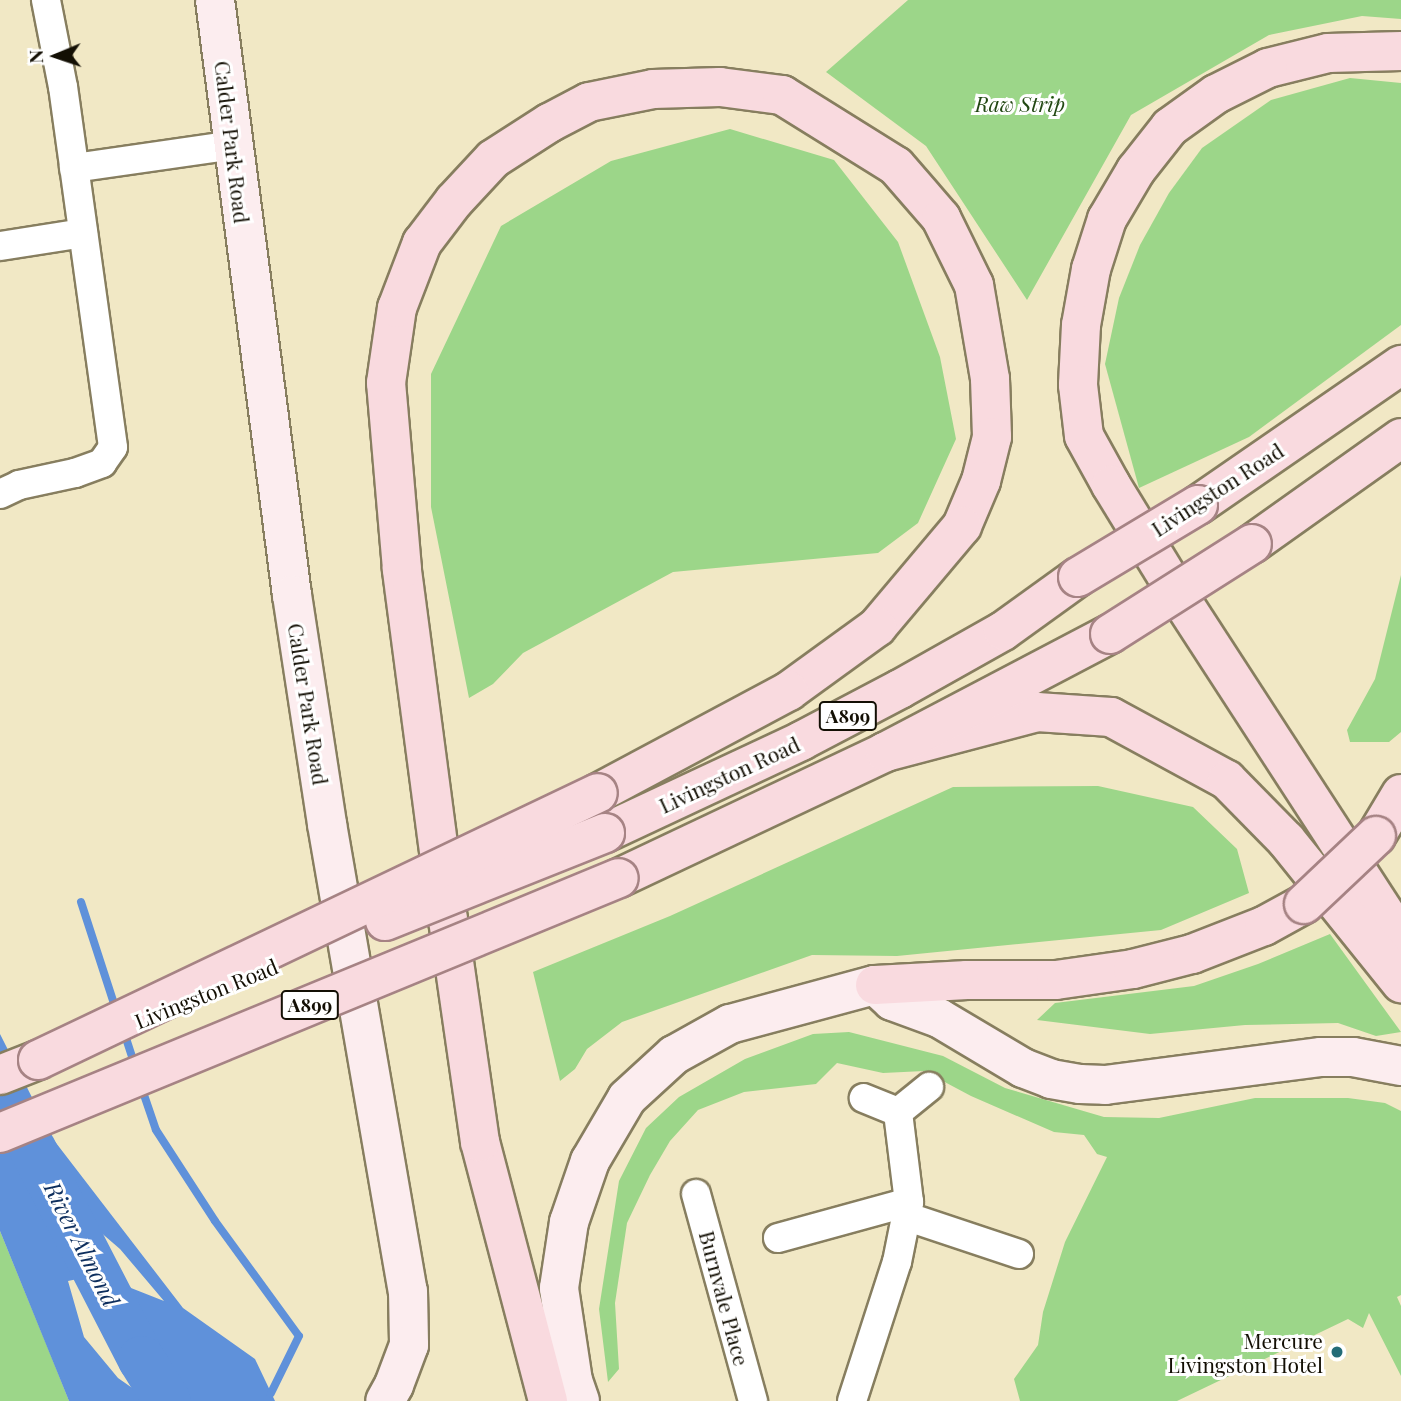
<!DOCTYPE html>
<style>
body{margin:0}
#map{position:relative;width:1401px;height:1401px;overflow:hidden;background:#f1e8c5;font-family:"Playfair Display",serif}
div>[style]{position:absolute}
.green>*{inset:0;background:#9cd689}
.water>*{inset:0;background:#5f91da}
.stream>*{height:8px;margin:-4px;padding:0 4px;transform-origin:4px;border-radius:4px;background:#5f91da}
.river>*{height:47px;margin:-23.5px;padding:0 23.5px;transform-origin:23.5px;border-radius:23.5px;background:#5f91da}
.roads{filter:drop-shadow(2px 0 #877e5f) drop-shadow(-2px 0 #877e5f) drop-shadow(0 2px #877e5f) drop-shadow(0 -2px #877e5f)}
.street>*{height:28px;margin:-14px;padding:0 14px;transform-origin:14px;border-radius:14px;background:#fff}
.secondary>*{height:38px;margin:-19px;padding:0 19px;transform-origin:19px;border-radius:19px;background:#fcedef}
.primary>*{height:38px;margin:-19px;padding:0 19px;transform-origin:19px;border-radius:19px;background:#f9dadf}
.bridges{filter:drop-shadow(2px 0 #a68384) drop-shadow(-2px 0 #a68384) drop-shadow(0 2px #a68384) drop-shadow(0 -2px #a68384)}
.primary-bridge>*{height:38px;margin:-19px;padding:0 19px;transform-origin:19px;border-radius:19px;background:#f9dadf}
.dots>*{width:19px;height:19px;translate:-50% -50%;box-sizing:border-box;border:4px solid #fff;border-radius:50%}
span{translate:-50% -50%;white-space:nowrap;text-align:center;line-height:1.15;-webkit-text-stroke:6px #fff;paint-order:stroke}
.shield-label span{padding:2px 5px;background:#fff;border:2px solid;border-radius:5px;-webkit-text-stroke-width:0}
.shield-label{font-size:19px;color:#130f04;font-weight:700}
.park-label{font-size:21px;color:#224813;font-style:italic}
.street-label{font-size:21px;color:#130f04}
.poi-label{font-size:21px;color:#130f04}
.right{translate:-100% -50%;text-align:right}
.water-label{font-size:23px;color:#0d2e5d;font-style:italic}
.north{position:absolute;left:21px;top:21px;width:70px;height:70px;-webkit-text-stroke:5px #fff;paint-order:stroke;rotate:268deg;font-size:19px;font-weight:700;line-height:28px;text-align:center;color:#130f04}
.north::after{content:'';display:block;margin:auto;width:24px;height:32px;background:#130f04;clip-path:polygon(50% 0,100% 100%,50% 72%,0 100%)}
</style>
<div id="map">
<div class="green">
<i style="clip-path:polygon(908px 0,1401px 0,1401px 19px,1362px 16px,1269px 35px,1131px 115px,1027px 300px,926px 146px,826px 72px)"></i>
<i style="clip-path:polygon(1350px 78px,1401px 83px,1401px 325px,1249px 437px,1139px 488px,1105px 364px,1119px 298px,1140px 245px,1169px 193px,1202px 148px,1271px 100px)"></i>
<i style="clip-path:polygon(730px 129px,834px 160px,898px 242px,940px 357px,956px 439px,918px 523px,878px 553px,673px 572px,523px 653px,493px 684px,469px 698px,431px 507px,431px 374px,501px 226px,611px 161px)"></i>
<i style="clip-path:polygon(1401px 575px,1401px 732px,1389px 742px,1350px 742px,1347px 730px,1375px 679px)"></i>
<i style="clip-path:polygon(1098px 786px,1193px 807px,1237px 849px,1249px 893px,1161px 930px,897px 956px,812px 955px,622px 1022px,587px 1049px,575px 1069px,560px 1081px,533px 972px,670px 916px,953px 787px)"></i>
<i style="clip-path:polygon(1330px 934px,1401px 1032px,1376px 1036px,1338px 1023px,1245px 1025px,1150px 1034px,1037px 1020px,1055px 1003px,1194px 986px,1258px 964px)"></i>
<i style="clip-path:polygon(849px 1032px,943px 1056px,1005px 1088px,1104px 1117px,1159px 1118px,1255px 1098px,1348px 1098px,1385px 1103px,1401px 1111px,1401px 1295px,1397px 1297px,1401px 1306px,1401px 1376px,1369px 1313px,1363px 1328px,1348px 1319px,1177px 1401px,1020px 1401px,1014px 1379px,1038px 1345px,1043px 1312px,1065px 1242px,1107px 1157px,1097px 1154px,1084px 1135px,1054px 1132px,971px 1096px,924px 1071px,883px 1073px,837px 1063px,816px 1084px,744px 1092px,698px 1110px,670px 1141px,650px 1175px,627px 1223px,615px 1303px,619px 1369px,608px 1382px,599px 1309px,619px 1181px,646px 1128px,679px 1097px,745px 1059px,813px 1034px)"></i>
<i style="clip-path:polygon(0 1231px,49px 1351px,69px 1401px,0 1401px)"></i>
</div>
<div class="water">
<i style="clip-path:polygon(evenodd,0 1034px,53px 1139px,183px 1308px,255px 1359px,275px 1401px,69px 1401px,0 1231px,0 1034px,44px 1199px,77px 1212px,120px 1249px,164px 1301px,131px 1288px,44px 1199px,0 1034px,82px 1278px,105px 1308px,133px 1365px,138px 1392px,118px 1378px,84px 1337px,68px 1281px,82px 1278px)"></i>
</div>
<div class="stream">
<i style="left:81px;top:902px;width:114px;rotate:72deg"></i>
<i style="left:123px;top:1029px;width:40px;rotate:72deg"></i>
<i style="left:141px;top:1086px;width:46px;rotate:71.2deg"></i>
<i style="left:156px;top:1130px;width:108px;rotate:57deg"></i>
<i style="left:215px;top:1221px;width:142px;rotate:53.9deg"></i>
<i style="left:299px;top:1336px;width:64px;rotate:116.2deg"></i>
</div>
<div class="river">
<i style="left:32px;top:1148px;width:237px;rotate:62.7deg"></i>
<i style="left:141px;top:1359px;width:49px;rotate:58.2deg"></i>
</div>
<div class="roads">
<div class="street">
<i style="left:74px;top:168px;width:161px;rotate:-8.2deg"></i>
<i style="left:0;top:246px;width:84px;rotate:-8.9deg"></i>
<i style="left:0;top:494px;width:21px;rotate:-25deg"></i>
<i style="left:19px;top:485px;width:57px;rotate:-12.1deg"></i>
<i style="left:75px;top:473px;width:29px;rotate:-20deg"></i>
<i style="left:102px;top:463px;width:19px;rotate:-55deg"></i>
<i style="left:113px;top:447px;width:363px;rotate:-97.9deg"></i>
<i style="left:63px;top:87px;width:89px;rotate:-101.1deg"></i>
<i style="left:898px;top:1112px;width:40px;rotate:-39deg"></i>
<i style="left:696px;top:1194px;width:215px;rotate:74.6deg"></i>
<i style="left:908px;top:1217px;width:117px;rotate:18.4deg"></i>
<i style="left:778px;top:1238px;width:136px;rotate:-15.4deg"></i>
<i style="left:852px;top:1401px;width:146px;rotate:-72.1deg"></i>
<i style="left:897px;top:1262px;width:61px;rotate:-78.7deg"></i>
<i style="left:909px;top:1202px;width:91px;rotate:-97deg"></i>
<i style="left:898px;top:1112px;width:37px;rotate:-158deg"></i>
</div>
<div class="secondary">
<i style="left:215px;top:0;width:600px;rotate:82.63deg"></i>
<i style="left:292px;top:595px;width:232px;rotate:81.3deg"></i>
<i style="left:327px;top:824px;width:474px;rotate:80.2deg"></i>
<i style="left:408px;top:1291px;width:54px;rotate:88.9deg"></i>
<i style="left:409px;top:1345px;width:43px;rotate:110.6deg"></i>
<i style="left:394px;top:1385px;width:18px;rotate:119deg"></i>
<i style="left:580px;top:1401px;width:21px;rotate:-109deg"></i>
<i style="left:573px;top:1381px;width:94px;rotate:-98.6deg"></i>
<i style="left:559px;top:1288px;width:67px;rotate:-81.4deg"></i>
<i style="left:569px;top:1222px;width:65px;rotate:-71deg"></i>
<i style="left:590px;top:1161px;width:73px;rotate:-59.6deg"></i>
<i style="left:627px;top:1098px;width:64px;rotate:-42.5deg"></i>
<i style="left:674px;top:1055px;width:64px;rotate:-29deg"></i>
<i style="left:730px;top:1024px;width:150px;rotate:-15.1deg"></i>
<i style="left:875px;top:985px;width:23px;rotate:43deg"></i>
<i style="left:892px;top:1001px;width:50px;rotate:19.9deg"></i>
<i style="left:939px;top:1018px;width:98px;rotate:30.8deg"></i>
<i style="left:1023px;top:1068px;width:30px;rotate:21deg"></i>
<i style="left:1051px;top:1079px;width:29px;rotate:10deg"></i>
<i style="left:1080px;top:1084px;width:25px;rotate:2deg"></i>
<i style="left:1105px;top:1085px;width:218px;rotate:-7.4deg"></i>
<i style="left:1321px;top:1057px;width:32px"></i>
<i style="left:1353px;top:1057px;width:49px;rotate:10.6deg"></i>
</div>
<div class="primary">
<i style="left:1401px;top:51px;width:73px;rotate:178.4deg"></i>
<i style="left:1328px;top:53px;width:62px;rotate:166deg"></i>
<i style="left:1268px;top:68px;width:58px;rotate:153.4deg"></i>
<i style="left:1216px;top:94px;width:57px;rotate:144.3deg"></i>
<i style="left:1170px;top:127px;width:55px;rotate:128.3deg"></i>
<i style="left:1136px;top:170px;width:57px;rotate:120.6deg"></i>
<i style="left:1107px;top:219px;width:52px;rotate:107.7deg"></i>
<i style="left:1091px;top:269px;width:57px;rotate:100.1deg"></i>
<i style="left:1081px;top:325px;width:60px;rotate:92.9deg"></i>
<i style="left:1078px;top:385px;width:51px;rotate:83.3deg"></i>
<i style="left:1084px;top:436px;width:56px;rotate:61.1deg"></i>
<i style="left:1111px;top:485px;width:140px;rotate:58.5deg"></i>
<i style="left:1184px;top:604px;width:398px;rotate:57deg"></i>
<i style="left:1198px;top:505px;width:247px;rotate:-34.6deg"></i>
<i style="left:1252px;top:544px;width:183px;rotate:-35.4deg"></i>
<i style="left:885px;top:752px;width:157px;rotate:-14.7deg"></i>
<i style="left:1037px;top:712px;width:74px;rotate:3.9deg"></i>
<i style="left:1111px;top:717px;width:132px;rotate:28.5deg"></i>
<i style="left:1227px;top:780px;width:84px;rotate:45.5deg"></i>
<i style="left:1286px;top:840px;width:184px;rotate:51.2deg"></i>
<i style="left:605px;top:833px;width:217px;rotate:-25.1deg"></i>
<i style="left:801px;top:741px;width:112px;rotate:-27.7deg"></i>
<i style="left:900px;top:689px;width:118px;rotate:-29.4deg"></i>
<i style="left:1003px;top:631px;width:92px;rotate:-35.8deg"></i>
<i style="left:1376px;top:836px;width:49px;rotate:-59.2deg"></i>
<i style="left:619px;top:878px;width:294px;rotate:-25.3deg"></i>
<i style="left:885px;top:752px;width:254px;rotate:-27.7deg"></i>
<i style="left:875px;top:985px;width:92px;rotate:-3.1deg"></i>
<i style="left:967px;top:980px;width:89px"></i>
<i style="left:1056px;top:980px;width:78px;rotate:-8.1deg"></i>
<i style="left:1133px;top:969px;width:61px;rotate:-14.3deg"></i>
<i style="left:1192px;top:954px;width:77px;rotate:-21.3deg"></i>
<i style="left:1264px;top:926px;width:46px;rotate:-28.8deg"></i>
<i style="left:0;top:1075px;width:41px;rotate:-21.5deg"></i>
<i style="left:548px;top:1401px;width:268px;rotate:-104.7deg"></i>
<i style="left:480px;top:1142px;width:224px;rotate:-98.2deg"></i>
<i style="left:448px;top:920px;width:354px;rotate:-97.5deg"></i>
<i style="left:402px;top:569px;width:187px;rotate:-94.9deg"></i>
<i style="left:386px;top:383px;width:76px;rotate:-81.7deg"></i>
<i style="left:397px;top:308px;width:70px;rotate:-69deg"></i>
<i style="left:422px;top:243px;width:53px;rotate:-52.7deg"></i>
<i style="left:454px;top:201px;width:57px;rotate:-47.1deg"></i>
<i style="left:493px;top:159px;width:67px;rotate:-32.7deg"></i>
<i style="left:549px;top:123px;width:45px;rotate:-27.7deg"></i>
<i style="left:589px;top:102px;width:65px;rotate:-11.5deg"></i>
<i style="left:653px;top:89px;width:67px;rotate:-1.7deg"></i>
<i style="left:720px;top:87px;width:63px;rotate:7.4deg"></i>
<i style="left:782px;top:95px;width:134px;rotate:31.9deg"></i>
<i style="left:896px;top:166px;width:69px;rotate:49.1deg"></i>
<i style="left:941px;top:218px;width:75px;rotate:63.8deg"></i>
<i style="left:974px;top:285px;width:95px;rotate:80.3deg"></i>
<i style="left:990px;top:379px;width:58px;rotate:88deg"></i>
<i style="left:992px;top:437px;width:45px;rotate:104deg"></i>
<i style="left:981px;top:481px;width:49px;rotate:112.9deg"></i>
<i style="left:962px;top:526px;width:132px;rotate:130.1deg"></i>
<i style="left:877px;top:627px;width:109px;rotate:144deg"></i>
<i style="left:789px;top:691px;width:217px;rotate:151.9deg"></i>
</div>
</div>
<div class="bridges">
<div class="primary-bridge">
<i style="left:1078px;top:577px;width:140px;rotate:-31deg"></i>
<i style="left:1110px;top:634px;width:168px;rotate:-32.4deg"></i>
<i style="left:1304px;top:904px;width:99px;rotate:-43.4deg"></i>
<i style="left:385px;top:921px;width:237px;rotate:-21.8deg"></i>
<i style="left:38px;top:1060px;width:620px;rotate:-25.49deg"></i>
<i style="left:0;top:1133px;width:669px;rotate:-22.39deg"></i>
</div>
</div>
<div class="dots">
<i style="left:1337px;top:1352px;background:#236c77"></i>
</div>
<div class="shield-label">
<span style="left:848px;top:716px">A899</span>
<span style="left:310px;top:1005px">A899</span>
</div>
<div class="park-label">
<span style="left:1020px;top:103px">Raw Strip</span>
</div>
<div class="street-label">
<span style="left:233px;top:142px;rotate:83deg">Calder Park Road</span>
<span style="left:1217px;top:489px;rotate:-33deg">Livingston Road</span>
<span style="left:309px;top:704px;rotate:81deg">Calder Park Road</span>
<span style="left:729px;top:774px;rotate:-25deg">Livingston Road</span>
<span style="left:206px;top:993px;rotate:-22deg">Livingston Road</span>
<span style="left:725px;top:1298px;rotate:75deg">Burnvale Place</span>
</div>
<div class="poi-label">
<span class="right" style="left:1323px;top:1352px">Mercure<br>Livingston Hotel</span>
</div>
<div class="water-label">
<span style="left:82px;top:1244px;rotate:63deg">River Almond</span>
</div>
<div class="north">N</div>
</div>
